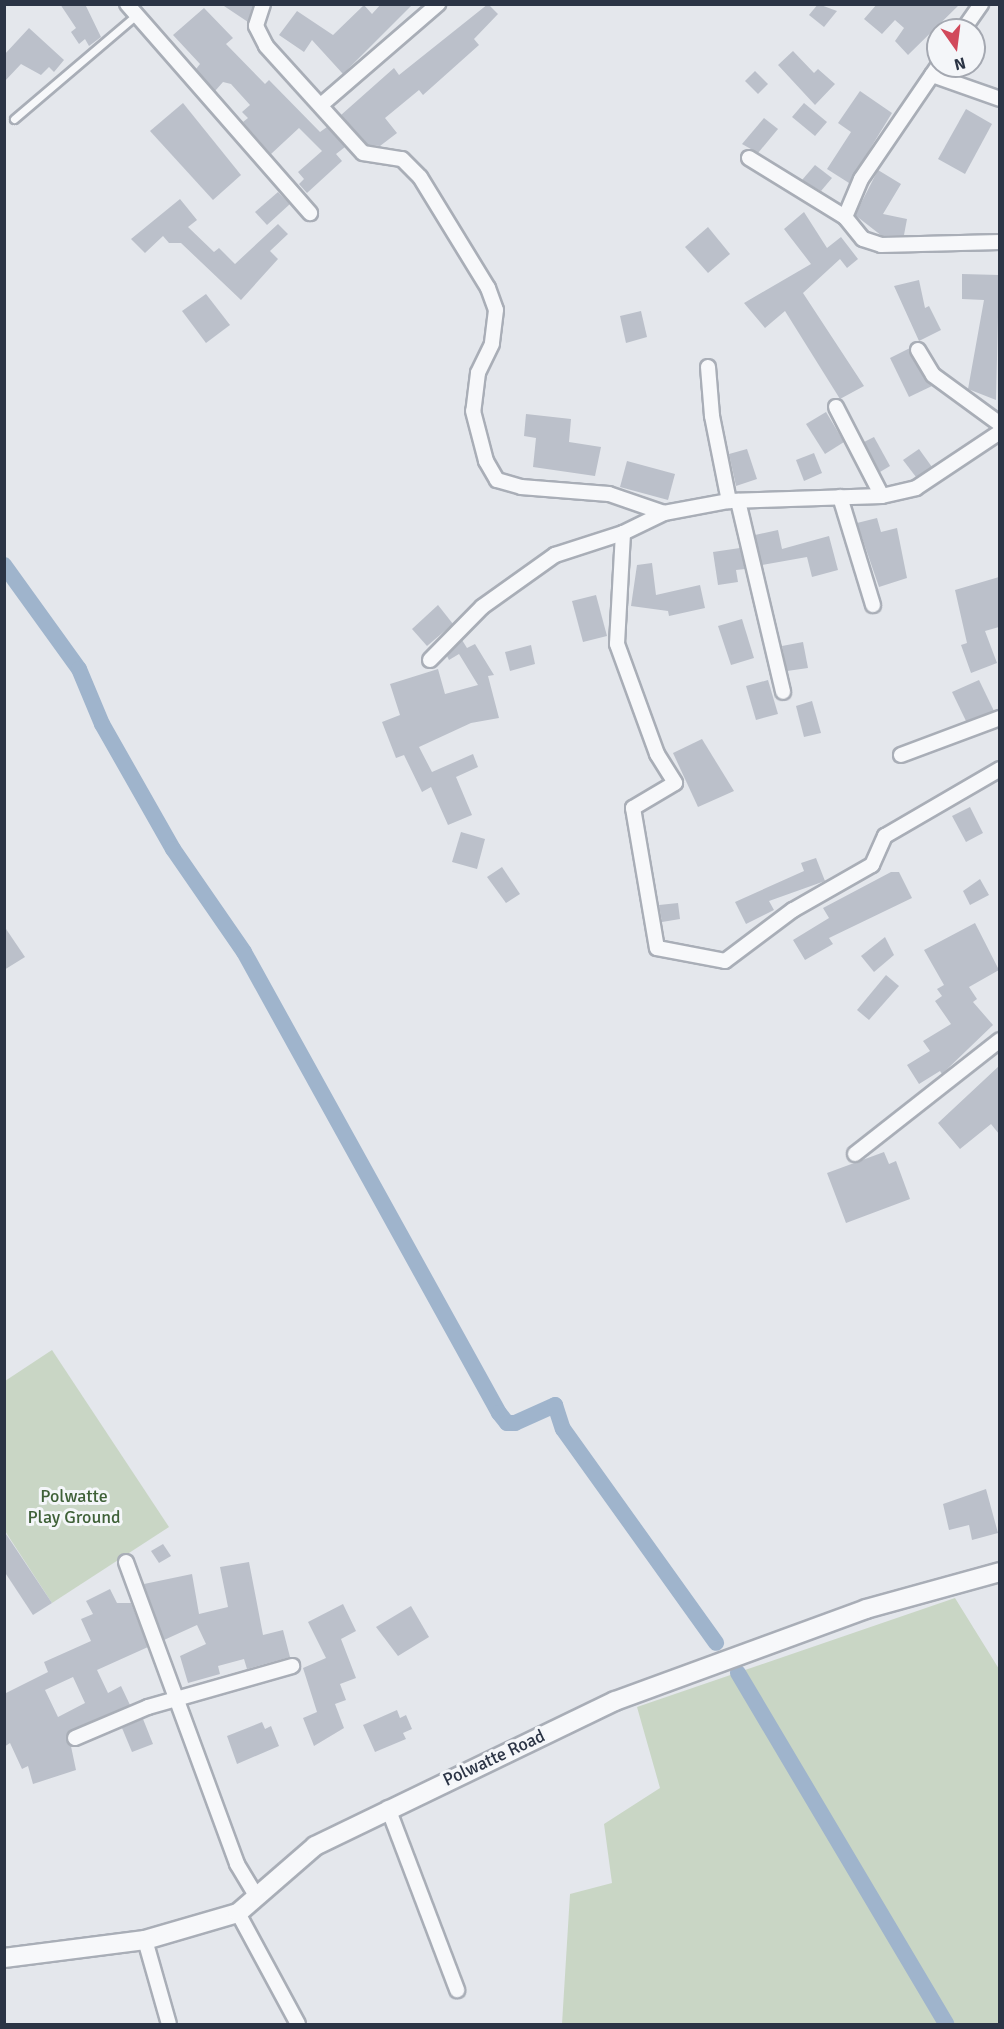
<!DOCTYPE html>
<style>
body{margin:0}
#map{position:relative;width:1004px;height:2029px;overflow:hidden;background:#e4e7ec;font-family:Signika,sans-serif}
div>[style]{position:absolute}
.green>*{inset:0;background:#c9d6c5}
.canal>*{height:16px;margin:-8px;padding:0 8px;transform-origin:8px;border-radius:8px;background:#9fb4cc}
.building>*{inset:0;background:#bbc0ca}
.roads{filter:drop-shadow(2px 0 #a9aeb7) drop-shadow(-2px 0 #a9aeb7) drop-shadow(0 2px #a9aeb7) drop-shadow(0 -2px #a9aeb7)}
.service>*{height:7px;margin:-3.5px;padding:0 3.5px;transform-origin:3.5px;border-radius:3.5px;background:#f7f8fa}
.minor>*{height:14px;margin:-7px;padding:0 7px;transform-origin:7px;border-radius:7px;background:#f7f8fa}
.tertiary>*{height:18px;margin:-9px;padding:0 9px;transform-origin:9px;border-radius:9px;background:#f7f8fa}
span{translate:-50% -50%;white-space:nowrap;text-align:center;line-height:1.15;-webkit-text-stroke:6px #f4f6f9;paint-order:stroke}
.park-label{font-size:18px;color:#3f6138}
.street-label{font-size:18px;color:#2b3445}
.frame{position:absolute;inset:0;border:6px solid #2b3445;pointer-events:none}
.north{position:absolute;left:926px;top:18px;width:60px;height:60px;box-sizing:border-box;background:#f4f6f9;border:2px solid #a4a8b1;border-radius:50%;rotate:166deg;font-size:16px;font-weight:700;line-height:24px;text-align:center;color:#2b3445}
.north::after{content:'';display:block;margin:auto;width:21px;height:27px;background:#d1495b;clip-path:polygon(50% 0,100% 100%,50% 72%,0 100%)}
</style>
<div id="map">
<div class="green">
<i style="clip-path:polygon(52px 1350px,169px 1527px,52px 1603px,5px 1531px,5px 1381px)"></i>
<i style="clip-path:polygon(955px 1598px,999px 1669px,999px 2024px,562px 2024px,570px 1894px,612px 1883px,604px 1824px,660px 1788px,637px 1707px)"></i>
</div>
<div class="canal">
<i style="left:4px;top:565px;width:128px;rotate:54.2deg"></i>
<i style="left:79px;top:669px;width:60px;rotate:67.3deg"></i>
<i style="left:102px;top:724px;width:144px;rotate:60.4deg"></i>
<i style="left:173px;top:849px;width:125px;rotate:55.4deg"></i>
<i style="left:244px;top:952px;width:527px;rotate:61.05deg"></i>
<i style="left:499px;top:1413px;width:13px;rotate:51deg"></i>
<i style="left:507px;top:1423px;width:8px"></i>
<i style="left:515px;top:1423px;width:44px;rotate:-24.2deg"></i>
<i style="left:555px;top:1405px;width:25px;rotate:72deg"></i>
<i style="left:563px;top:1429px;width:263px;rotate:54.4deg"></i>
<i style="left:738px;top:1673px;width:408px;rotate:59.3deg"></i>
</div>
<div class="building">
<i style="clip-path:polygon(60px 4px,85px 4px,101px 37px,89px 46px,85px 39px,79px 44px,71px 32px,76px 28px)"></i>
<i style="clip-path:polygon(221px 4px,253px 4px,248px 22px)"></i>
<i style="clip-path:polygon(381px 4px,413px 4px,343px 74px,312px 40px,304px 52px,279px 35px,297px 11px,333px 35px,364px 5px,372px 14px)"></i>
<i style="clip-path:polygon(488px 4px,498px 14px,474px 39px,479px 45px,423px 95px,419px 90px,385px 118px,397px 133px,380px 146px,368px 145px,341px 115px,394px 68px,399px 75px)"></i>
<i style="clip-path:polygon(818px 4px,837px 11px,824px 27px,809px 15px)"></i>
<i style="clip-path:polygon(877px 4px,960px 4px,908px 55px,895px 41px,904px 28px,895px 20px,882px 34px,864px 19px)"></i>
<i style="clip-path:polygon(204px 8px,233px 38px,226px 44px,265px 84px,269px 80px,320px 132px,327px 127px,345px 147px,336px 154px,342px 161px,307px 193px,299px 184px,304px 179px,298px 172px,322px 151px,299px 128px,271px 154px,243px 122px,248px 118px,242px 112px,250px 105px,231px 84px,223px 82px,215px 91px,196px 69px,200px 64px,173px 35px)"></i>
<i style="clip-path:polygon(29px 28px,64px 60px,54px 72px,49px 67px,41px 75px,21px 64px,4px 82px,4px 55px)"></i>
<i style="clip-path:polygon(793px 51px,814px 73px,818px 69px,835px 84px,815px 105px,778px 65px)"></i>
<i style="clip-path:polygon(755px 71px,768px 84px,758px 94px,745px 81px)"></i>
<i style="clip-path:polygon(860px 91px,892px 113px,849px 183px,827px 169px,851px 132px,838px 123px)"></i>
<i style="clip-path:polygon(183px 103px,241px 175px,213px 200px,150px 131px)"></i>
<i style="clip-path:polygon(804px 103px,827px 122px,815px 136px,792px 117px)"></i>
<i style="clip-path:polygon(966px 109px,992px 124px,965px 174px,938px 159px)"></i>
<i style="clip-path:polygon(764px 118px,778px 129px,758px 153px,742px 144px)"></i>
<i style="clip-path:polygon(815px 165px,832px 178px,821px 191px,802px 180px)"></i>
<i style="clip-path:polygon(878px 170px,901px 184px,883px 214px,907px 219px,904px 235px,882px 236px,855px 215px)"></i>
<i style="clip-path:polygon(278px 192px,290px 204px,267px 225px,255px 212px)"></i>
<i style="clip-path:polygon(180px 199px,197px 220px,188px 227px,214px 252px,219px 248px,235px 264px,278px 224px,288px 234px,270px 251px,278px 259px,241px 300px,181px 243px,169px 243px,163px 236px,145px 253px,131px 239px)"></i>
<i style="clip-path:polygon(804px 212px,827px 248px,841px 237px,858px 259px,847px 268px,840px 259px,803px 293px,864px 386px,840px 399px,785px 311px,765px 328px,744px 303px,811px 264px,784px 229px)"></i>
<i style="clip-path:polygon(708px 227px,730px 254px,708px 273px,685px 247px)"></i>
<i style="clip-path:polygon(962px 274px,999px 275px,996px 400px,968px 389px,984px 300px,962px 299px)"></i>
<i style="clip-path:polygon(919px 280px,925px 308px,929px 306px,941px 330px,919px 341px,894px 286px)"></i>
<i style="clip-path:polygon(206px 294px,230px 325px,206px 343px,182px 311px)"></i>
<i style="clip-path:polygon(641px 311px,647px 337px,626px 343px,620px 316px)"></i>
<i style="clip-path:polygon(910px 348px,932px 386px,909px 397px,890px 358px)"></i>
<i style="clip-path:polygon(826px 412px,844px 442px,825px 454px,806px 424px)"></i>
<i style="clip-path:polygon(526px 414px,571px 419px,569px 442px,601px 447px,595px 476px,533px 467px,536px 438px,524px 436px)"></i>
<i style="clip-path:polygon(874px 437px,890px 466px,880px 472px,864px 442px)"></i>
<i style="clip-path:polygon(747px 449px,757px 479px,736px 486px,729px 454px)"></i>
<i style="clip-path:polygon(919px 449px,932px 467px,916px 477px,903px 460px)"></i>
<i style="clip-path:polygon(814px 453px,822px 473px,804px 481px,796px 460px)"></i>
<i style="clip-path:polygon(627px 461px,675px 474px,668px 500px,620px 487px)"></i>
<i style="clip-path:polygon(877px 518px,881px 532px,897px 528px,907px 578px,879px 587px,857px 523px)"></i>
<i style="clip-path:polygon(778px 530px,782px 549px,829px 536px,838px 570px,812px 577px,807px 557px,762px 565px,755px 535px)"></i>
<i style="clip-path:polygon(740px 548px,745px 569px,736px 570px,738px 582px,718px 585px,713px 552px)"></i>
<i style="clip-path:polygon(652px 563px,656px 595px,700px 585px,705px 608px,669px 616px,668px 611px,631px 606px,637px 565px)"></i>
<i style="clip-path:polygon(999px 577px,999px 627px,985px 631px,997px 663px,971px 673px,961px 645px,967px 643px,955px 590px)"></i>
<i style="clip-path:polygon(596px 595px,607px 636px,583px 642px,572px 601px)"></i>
<i style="clip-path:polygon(438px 605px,453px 624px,427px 646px,412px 629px)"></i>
<i style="clip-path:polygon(742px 619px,754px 658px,731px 665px,718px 626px)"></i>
<i style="clip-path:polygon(462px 640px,467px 648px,475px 644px,494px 675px,488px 676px,499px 718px,471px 723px,419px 747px,432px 772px,473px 754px,478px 767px,456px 777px,472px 815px,448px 825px,431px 787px,422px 792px,404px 755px,396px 758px,382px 722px,400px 715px,390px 684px,438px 669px,445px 694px,478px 685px,459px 654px,449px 660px,447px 656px)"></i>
<i style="clip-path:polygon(803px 642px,808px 668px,787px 671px,782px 646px)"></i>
<i style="clip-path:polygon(531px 645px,535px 664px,510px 671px,505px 652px)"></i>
<i style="clip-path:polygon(768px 680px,778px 714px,756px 720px,746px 686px)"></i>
<i style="clip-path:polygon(979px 680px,994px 711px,966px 721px,952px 692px)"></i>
<i style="clip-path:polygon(812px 701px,821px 733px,804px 737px,796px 706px)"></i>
<i style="clip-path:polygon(702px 739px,734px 791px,698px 807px,673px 753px)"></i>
<i style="clip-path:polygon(970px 807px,983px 833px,966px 842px,952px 816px)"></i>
<i style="clip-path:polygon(461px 832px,485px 839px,477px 869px,452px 862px)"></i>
<i style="clip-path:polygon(816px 858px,825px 881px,769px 901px,774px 910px,746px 924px,735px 902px,804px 871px,801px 863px)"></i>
<i style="clip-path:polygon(502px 867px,520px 894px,506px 903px,487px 877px)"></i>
<i style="clip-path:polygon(891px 872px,899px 872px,912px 898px,829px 938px,833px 944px,805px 960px,793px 940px,829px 918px,823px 908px)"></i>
<i style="clip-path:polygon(980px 879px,989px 895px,970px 905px,963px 891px)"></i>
<i style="clip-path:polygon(678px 903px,680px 919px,662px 922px,659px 905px)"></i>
<i style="clip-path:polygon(975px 923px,999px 970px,969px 987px,977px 999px,973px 1002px,993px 1025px,942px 1074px,940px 1071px,919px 1084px,907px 1065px,930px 1051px,923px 1041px,951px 1024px,935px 1001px,942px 996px,937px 989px,944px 985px,924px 950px)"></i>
<i style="clip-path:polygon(4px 926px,25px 957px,4px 970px)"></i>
<i style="clip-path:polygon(885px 937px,894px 955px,874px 972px,861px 956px)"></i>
<i style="clip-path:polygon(886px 975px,899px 986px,869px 1020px,857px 1010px)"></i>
<i style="clip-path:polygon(999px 1066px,999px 1134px,991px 1124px,960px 1149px,938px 1123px)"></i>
<i style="clip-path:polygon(884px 1152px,889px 1164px,896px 1161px,910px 1199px,846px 1223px,827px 1173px)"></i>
<i style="clip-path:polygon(986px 1489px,998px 1533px,972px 1540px,969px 1525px,949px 1530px,943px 1504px)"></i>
<i style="clip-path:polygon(4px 1531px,52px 1603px,33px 1615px,4px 1571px)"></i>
<i style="clip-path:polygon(163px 1544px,171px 1556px,159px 1563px,151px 1551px)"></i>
<i style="clip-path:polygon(249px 1562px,263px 1635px,283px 1630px,290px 1657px,247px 1669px,244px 1659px,218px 1666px,220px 1674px,188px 1683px,180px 1656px,206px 1644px,197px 1625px,164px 1640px,144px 1584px,192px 1574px,199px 1614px,228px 1607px,220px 1567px)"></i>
<i style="clip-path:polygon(evenodd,110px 1589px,117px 1603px,131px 1603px,148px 1647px,97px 1670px,108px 1693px,121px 1686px,130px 1705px,68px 1732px,76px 1770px,33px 1784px,28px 1766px,22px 1769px,10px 1743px,4px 1747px,4px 1694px,48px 1672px,44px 1662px,91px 1641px,81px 1619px,93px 1614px,86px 1601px,110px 1589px,73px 1677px,85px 1703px,58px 1717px,45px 1690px,73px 1677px)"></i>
<i style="clip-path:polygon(343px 1604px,356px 1631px,341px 1639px,356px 1678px,340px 1684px,346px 1700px,335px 1704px,344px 1728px,314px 1746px,303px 1718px,317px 1712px,303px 1668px,326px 1658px,308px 1622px)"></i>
<i style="clip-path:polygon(411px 1606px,429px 1637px,398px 1656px,376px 1627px)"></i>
<i style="clip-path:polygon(397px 1710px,400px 1718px,406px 1715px,412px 1729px,403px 1733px,406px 1739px,375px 1752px,363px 1725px)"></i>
<i style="clip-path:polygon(143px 1719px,153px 1744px,132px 1752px,122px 1728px)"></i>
<i style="clip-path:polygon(262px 1722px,265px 1729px,271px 1726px,279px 1746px,237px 1764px,227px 1736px)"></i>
</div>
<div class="roads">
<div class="service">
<i style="left:14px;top:119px;width:160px;rotate:-40.4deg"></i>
</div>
<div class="minor">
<i style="left:127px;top:4px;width:278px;rotate:48.8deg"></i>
<i style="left:263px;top:4px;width:23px;rotate:108deg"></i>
<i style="left:256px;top:26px;width:22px;rotate:63deg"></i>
<i style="left:266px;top:46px;width:144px;rotate:47.8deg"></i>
<i style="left:363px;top:153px;width:39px;rotate:9deg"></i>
<i style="left:402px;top:159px;width:25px;rotate:45deg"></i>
<i style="left:420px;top:177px;width:130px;rotate:58.5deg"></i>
<i style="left:488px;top:288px;width:23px;rotate:70deg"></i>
<i style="left:496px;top:310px;width:34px;rotate:97deg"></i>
<i style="left:492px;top:344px;width:32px;rotate:116deg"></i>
<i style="left:478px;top:373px;width:38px;rotate:97deg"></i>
<i style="left:473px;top:411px;width:52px;rotate:75.4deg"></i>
<i style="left:486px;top:461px;width:22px;rotate:60deg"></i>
<i style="left:497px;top:480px;width:25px;rotate:16deg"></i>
<i style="left:521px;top:487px;width:88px;rotate:4.5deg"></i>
<i style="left:609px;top:494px;width:58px;rotate:19.1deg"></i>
<i style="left:664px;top:513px;width:66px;rotate:-10.5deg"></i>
<i style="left:729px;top:501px;width:153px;rotate:-1.9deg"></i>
<i style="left:882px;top:496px;width:35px;rotate:-13deg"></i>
<i style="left:916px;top:488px;width:101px;rotate:-33.7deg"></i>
<i style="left:963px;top:30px;width:32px;rotate:-55deg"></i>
<i style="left:932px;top:75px;width:72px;rotate:19.4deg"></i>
<i style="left:321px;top:105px;width:155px;rotate:-40.8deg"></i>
<i style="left:749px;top:158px;width:113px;rotate:31.6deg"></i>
<i style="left:845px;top:217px;width:28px;rotate:51deg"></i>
<i style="left:863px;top:239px;width:19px;rotate:18deg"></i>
<i style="left:881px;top:245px;width:119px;rotate:-1.4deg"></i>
<i style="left:845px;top:217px;width:41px;rotate:-67.2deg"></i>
<i style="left:861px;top:179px;width:137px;rotate:-55.7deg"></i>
<i style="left:918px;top:350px;width:29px;rotate:59deg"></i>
<i style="left:933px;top:375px;width:83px;rotate:36.2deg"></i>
<i style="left:708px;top:367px;width:49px;rotate:85.3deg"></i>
<i style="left:712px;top:416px;width:87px;rotate:78.7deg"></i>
<i style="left:836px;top:407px;width:100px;rotate:62.7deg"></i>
<i style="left:840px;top:497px;width:113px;rotate:73deg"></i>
<i style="left:738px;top:501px;width:196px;rotate:76.7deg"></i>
<i style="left:623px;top:533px;width:111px;rotate:93.1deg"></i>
<i style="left:617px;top:644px;width:117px;rotate:70deg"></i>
<i style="left:657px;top:754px;width:34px;rotate:58deg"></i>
<i style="left:675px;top:783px;width:49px;rotate:149.2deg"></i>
<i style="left:633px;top:808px;width:142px;rotate:80.3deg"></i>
<i style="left:657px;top:948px;width:69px;rotate:10.8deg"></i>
<i style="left:725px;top:961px;width:85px;rotate:-36.9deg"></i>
<i style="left:793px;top:910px;width:91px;rotate:-29.7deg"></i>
<i style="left:872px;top:865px;width:32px;rotate:-66deg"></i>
<i style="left:885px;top:836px;width:133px;rotate:-30.2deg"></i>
<i style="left:430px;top:660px;width:74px;rotate:-45.5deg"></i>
<i style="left:482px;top:607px;width:90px;rotate:-35.5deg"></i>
<i style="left:555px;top:555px;width:71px;rotate:-17.9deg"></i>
<i style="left:623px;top:533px;width:46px;rotate:-26deg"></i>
<i style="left:901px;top:755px;width:106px;rotate:-20.5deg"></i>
<i style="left:855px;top:1154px;width:184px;rotate:-38.2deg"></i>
<i style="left:126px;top:1562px;width:322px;rotate:69.8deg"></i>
<i style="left:237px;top:1864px;width:37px;rotate:59deg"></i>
<i style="left:75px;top:1738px;width:79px;rotate:-23deg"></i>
<i style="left:148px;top:1707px;width:150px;rotate:-15.9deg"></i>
<i style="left:388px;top:1808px;width:195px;rotate:69.2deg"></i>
<i style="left:238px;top:1913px;width:126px;rotate:61.6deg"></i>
<i style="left:145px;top:1940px;width:87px;rotate:74.1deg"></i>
</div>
<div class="tertiary">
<i style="left:4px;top:1958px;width:142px;rotate:-7.3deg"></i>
<i style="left:145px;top:1940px;width:97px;rotate:-16.2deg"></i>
<i style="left:238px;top:1913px;width:102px;rotate:-41deg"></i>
<i style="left:315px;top:1846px;width:333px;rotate:-25.8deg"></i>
<i style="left:615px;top:1701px;width:267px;rotate:-20.1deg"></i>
<i style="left:866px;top:1609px;width:139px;rotate:-15.4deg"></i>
</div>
</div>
<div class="park-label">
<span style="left:74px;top:1507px">Polwatte<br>Play Ground</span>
</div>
<div class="street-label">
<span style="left:494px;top:1758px;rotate:-25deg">Polwatte Road</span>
</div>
<div class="frame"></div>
<div class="north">N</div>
</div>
